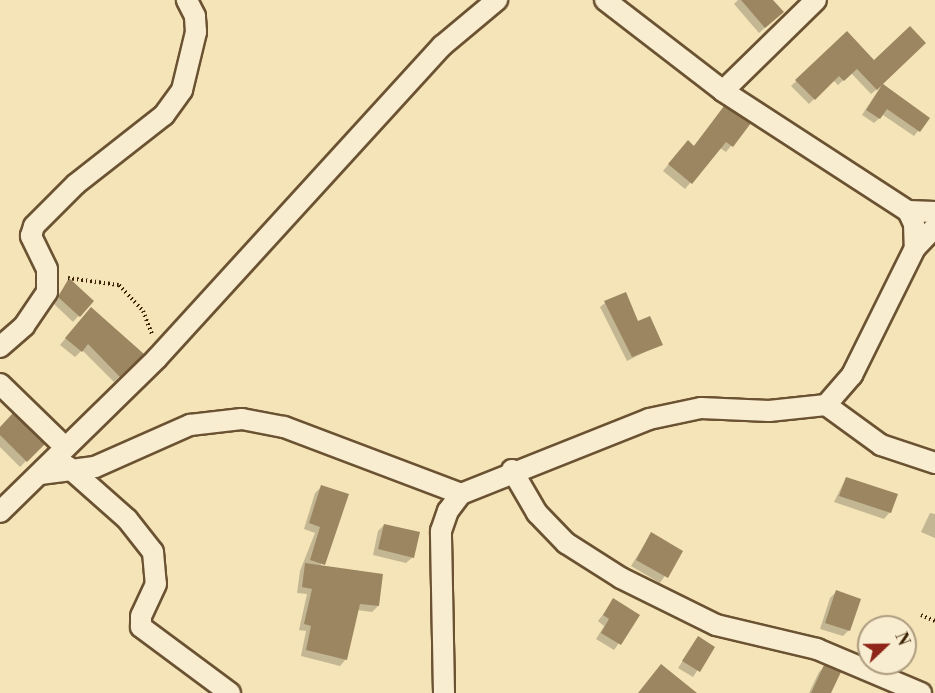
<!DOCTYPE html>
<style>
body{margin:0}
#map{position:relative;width:935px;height:693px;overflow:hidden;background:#f4e4b7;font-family:"Libre Bodoni",serif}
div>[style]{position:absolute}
.shadow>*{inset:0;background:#0003}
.building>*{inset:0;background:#9c8662}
.path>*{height:4px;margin-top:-2px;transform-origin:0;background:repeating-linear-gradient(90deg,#3d2105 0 1.5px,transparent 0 4.5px)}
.roads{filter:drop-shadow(2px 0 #6b5232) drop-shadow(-2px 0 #6b5232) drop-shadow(0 2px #6b5232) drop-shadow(0 -2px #6b5232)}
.minor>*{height:20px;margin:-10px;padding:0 10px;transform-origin:10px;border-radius:10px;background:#f8edd0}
span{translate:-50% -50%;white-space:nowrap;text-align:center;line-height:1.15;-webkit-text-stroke:4.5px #f8edd0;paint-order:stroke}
.north{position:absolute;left:857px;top:615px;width:60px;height:60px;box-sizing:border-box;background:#f8edd0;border:2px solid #ad9b7f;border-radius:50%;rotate:68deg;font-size:16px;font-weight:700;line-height:24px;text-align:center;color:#3d2105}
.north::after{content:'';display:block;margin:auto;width:21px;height:27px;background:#8f2418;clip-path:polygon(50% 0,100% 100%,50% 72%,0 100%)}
</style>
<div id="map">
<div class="shadow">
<i style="clip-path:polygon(738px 0,771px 0,776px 18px,759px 33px,734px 4px)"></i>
<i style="clip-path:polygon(847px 33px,881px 84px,928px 119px,914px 136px,883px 115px,874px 123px,862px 115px,881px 86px,871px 94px,851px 73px,838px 85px,833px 80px,809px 104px,791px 86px)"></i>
<i style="clip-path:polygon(724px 108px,749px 124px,726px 152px,720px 148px,685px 189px,663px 171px,682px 148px,693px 147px)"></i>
<i style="clip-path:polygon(69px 280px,92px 301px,73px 322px,53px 303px)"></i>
<i style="clip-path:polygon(605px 303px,637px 323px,661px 344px,627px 361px,600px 307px)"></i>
<i style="clip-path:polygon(85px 315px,142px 354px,114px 382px,82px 350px,75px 357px,60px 345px)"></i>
<i style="clip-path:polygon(0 429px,43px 444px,20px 467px,0 447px)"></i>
<i style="clip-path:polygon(846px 478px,890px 512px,884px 519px,834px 502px)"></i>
<i style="clip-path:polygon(321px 487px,321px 567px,378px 606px,372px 612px,357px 610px,346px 659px,340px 666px,301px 656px,306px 631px,299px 630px,307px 594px,297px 593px,300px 571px,315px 533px,304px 529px,315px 493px)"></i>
<i style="clip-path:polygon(930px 513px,935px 514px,935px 538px,921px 532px)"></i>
<i style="clip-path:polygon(384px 525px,413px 557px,406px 563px,373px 555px,378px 531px)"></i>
<i style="clip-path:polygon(651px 534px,681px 552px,660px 583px,631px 566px)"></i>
<i style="clip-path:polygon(836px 592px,849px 630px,843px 636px,820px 629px,830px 598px)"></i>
<i style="clip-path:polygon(614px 600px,638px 616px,614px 650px,596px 639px,604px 626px,598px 621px)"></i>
<i style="clip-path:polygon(698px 638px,713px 647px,693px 677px,678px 668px)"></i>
<i style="clip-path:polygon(824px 667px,830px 693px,809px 693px,819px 672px)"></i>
</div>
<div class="building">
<i style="clip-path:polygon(741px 0,773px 0,784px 12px,765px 28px)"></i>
<i style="clip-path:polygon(910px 26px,926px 43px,883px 84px,930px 118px,920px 132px,887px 109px,880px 119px,866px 110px,882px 85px,877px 90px,857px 69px,844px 81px,839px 76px,815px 100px,795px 80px,847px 31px,874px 60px)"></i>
<i style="clip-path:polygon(724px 106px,751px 123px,733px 147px,726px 142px,692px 184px,668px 164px,688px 140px,694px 146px)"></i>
<i style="clip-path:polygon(69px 278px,94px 301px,80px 317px,58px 297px)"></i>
<i style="clip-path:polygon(626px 292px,638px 321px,650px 316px,663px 345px,632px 357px,604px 301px)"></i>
<i style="clip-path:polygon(91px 307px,144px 354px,120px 377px,88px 344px,82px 352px,65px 338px)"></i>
<i style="clip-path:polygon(13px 413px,45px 444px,27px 462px,0 435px,0 427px)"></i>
<i style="clip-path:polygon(846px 477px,898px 494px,891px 513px,839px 496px)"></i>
<i style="clip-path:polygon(321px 485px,349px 494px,325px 565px,310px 560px,320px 527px,309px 523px)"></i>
<i style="clip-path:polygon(384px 524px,420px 532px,414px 558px,378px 549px)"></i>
<i style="clip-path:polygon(651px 532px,683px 551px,668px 578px,636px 560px)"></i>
<i style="clip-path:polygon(305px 563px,383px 574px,379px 606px,360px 604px,347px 660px,306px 650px,311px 626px,304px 624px,312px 589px,302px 587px)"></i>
<i style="clip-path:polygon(836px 590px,861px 599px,850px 631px,825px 623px)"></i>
<i style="clip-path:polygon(613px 598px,640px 615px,621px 645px,601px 633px,609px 619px,603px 615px)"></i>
<i style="clip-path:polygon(698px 636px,715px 647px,700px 672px,682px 661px)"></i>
<i style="clip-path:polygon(661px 664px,697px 693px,638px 693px)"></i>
<i style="clip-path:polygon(824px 665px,841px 672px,831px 693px,811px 693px)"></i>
</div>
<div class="path">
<i style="left:68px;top:278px;width:51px;rotate:7.8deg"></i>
<i style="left:119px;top:285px;width:35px;rotate:47deg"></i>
<i style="left:143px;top:311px;width:25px;rotate:69deg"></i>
<i style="left:921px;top:615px;width:15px;rotate:23deg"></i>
</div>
<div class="roads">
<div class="minor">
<i style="left:605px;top:0;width:149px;rotate:37.6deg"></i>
<i style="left:723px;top:91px;width:221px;rotate:33deg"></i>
<i style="left:908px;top:211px;width:14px;rotate:65deg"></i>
<i style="left:914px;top:224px;width:24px;rotate:88deg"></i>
<i style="left:723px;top:91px;width:130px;rotate:-44.4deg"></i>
<i style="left:908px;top:211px;width:27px;rotate:2deg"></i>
<i style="left:0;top:347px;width:32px;rotate:-41deg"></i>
<i style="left:24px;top:326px;width:41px;rotate:-55.9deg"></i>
<i style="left:47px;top:292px;width:23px;rotate:-90deg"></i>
<i style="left:47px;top:269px;width:37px;rotate:-116deg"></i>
<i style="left:31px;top:236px;width:10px;rotate:-73deg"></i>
<i style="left:34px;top:226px;width:59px;rotate:-45deg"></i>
<i style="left:76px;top:184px;width:112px;rotate:-38.1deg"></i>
<i style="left:164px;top:115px;width:31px;rotate:-54deg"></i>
<i style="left:182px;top:90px;width:60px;rotate:-76.4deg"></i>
<i style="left:196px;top:32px;width:16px;rotate:-94deg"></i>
<i style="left:195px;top:16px;width:18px;rotate:-117deg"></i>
<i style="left:0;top:384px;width:91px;rotate:44.1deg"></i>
<i style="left:826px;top:405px;width:68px;rotate:36deg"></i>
<i style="left:881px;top:445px;width:57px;rotate:18.4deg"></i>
<i style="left:67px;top:466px;width:80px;rotate:41.5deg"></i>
<i style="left:127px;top:519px;width:42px;rotate:51.8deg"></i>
<i style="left:153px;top:552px;width:32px;rotate:85deg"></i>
<i style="left:156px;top:584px;width:35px;rotate:115deg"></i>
<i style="left:141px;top:616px;width:11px;rotate:90deg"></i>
<i style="left:141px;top:627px;width:111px;rotate:36.6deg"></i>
<i style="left:512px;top:470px;width:50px;rotate:59.8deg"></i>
<i style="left:537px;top:513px;width:42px;rotate:46deg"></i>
<i style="left:566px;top:543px;width:65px;rotate:32.5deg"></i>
<i style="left:621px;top:578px;width:106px;rotate:26.3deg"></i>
<i style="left:716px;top:625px;width:104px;rotate:13.4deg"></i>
<i style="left:817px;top:649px;width:113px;rotate:22.9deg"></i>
<i style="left:40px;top:474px;width:55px;rotate:-7.3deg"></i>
<i style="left:95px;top:467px;width:104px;rotate:-23.9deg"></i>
<i style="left:190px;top:425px;width:52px;rotate:-6.6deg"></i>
<i style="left:242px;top:419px;width:43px;rotate:10.8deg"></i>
<i style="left:284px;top:427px;width:189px;rotate:20.7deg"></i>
<i style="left:0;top:512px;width:220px;rotate:-44.4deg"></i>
<i style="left:157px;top:358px;width:423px;rotate:-47.6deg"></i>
<i style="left:442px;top:46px;width:72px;rotate:-39.9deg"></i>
<i style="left:444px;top:693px;width:162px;rotate:-91.1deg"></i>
<i style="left:441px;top:531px;width:21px;rotate:-71deg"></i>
<i style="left:448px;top:511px;width:21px;rotate:-53deg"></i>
<i style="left:461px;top:494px;width:202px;rotate:-21.7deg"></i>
<i style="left:649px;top:419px;width:53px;rotate:-11.9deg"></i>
<i style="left:701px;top:408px;width:68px;rotate:2.5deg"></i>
<i style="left:769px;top:411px;width:57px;rotate:-6deg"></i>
<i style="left:826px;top:405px;width:40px;rotate:-49deg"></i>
<i style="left:852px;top:375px;width:142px;rotate:-63.6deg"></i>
<i style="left:915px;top:248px;width:29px;rotate:-46deg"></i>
</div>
</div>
<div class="north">N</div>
</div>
